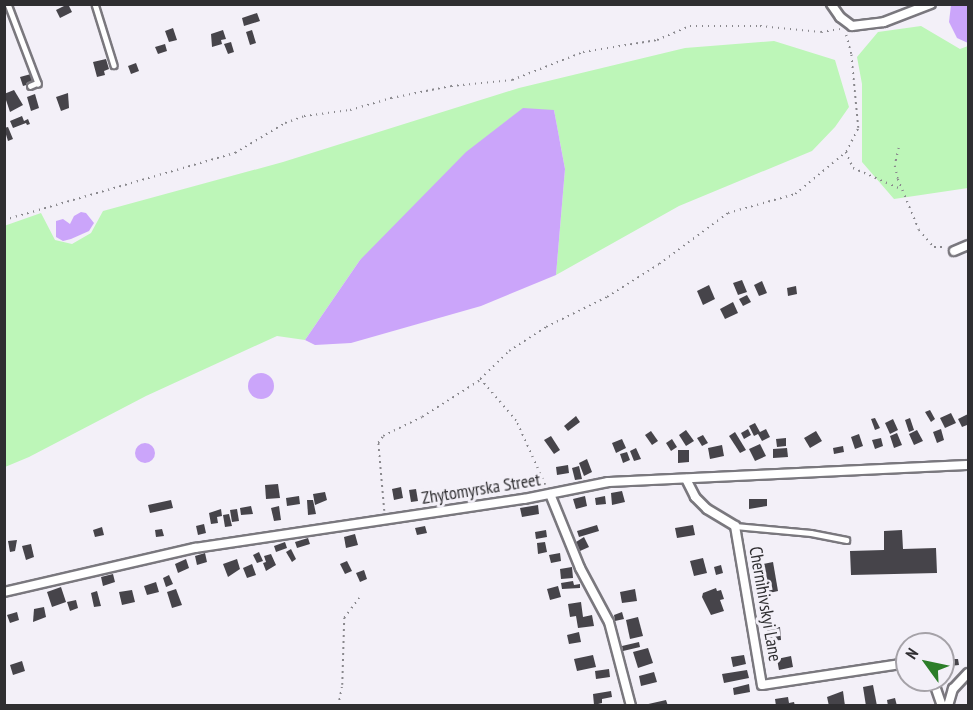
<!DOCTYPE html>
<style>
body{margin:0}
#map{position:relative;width:973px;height:710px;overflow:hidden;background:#f3f0f8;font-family:"PT Sans Narrow",sans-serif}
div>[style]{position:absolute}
.green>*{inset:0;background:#bdf6b8}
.water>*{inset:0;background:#cba5fa}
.round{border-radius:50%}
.building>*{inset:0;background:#46444a}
.path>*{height:1.5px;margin-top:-0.75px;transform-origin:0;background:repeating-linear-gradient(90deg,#89888d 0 1.5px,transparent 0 6px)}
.roads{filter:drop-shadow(2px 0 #7a787e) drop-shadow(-2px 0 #7a787e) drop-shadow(0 2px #7a787e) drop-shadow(0 -2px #7a787e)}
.lane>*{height:4.5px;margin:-2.25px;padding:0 2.25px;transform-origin:2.25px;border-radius:2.25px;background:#fff}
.street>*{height:8px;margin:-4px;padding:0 4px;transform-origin:4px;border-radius:4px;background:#fff}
span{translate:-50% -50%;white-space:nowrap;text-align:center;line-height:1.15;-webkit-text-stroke:6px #f3f0f8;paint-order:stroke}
.street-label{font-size:18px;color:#2f2e31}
.frame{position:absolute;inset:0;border:6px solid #2f2e31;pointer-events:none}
.north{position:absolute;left:895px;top:632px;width:60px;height:60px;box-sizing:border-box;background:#f3f0f8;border:2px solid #a5a2a8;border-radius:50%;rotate:303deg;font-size:16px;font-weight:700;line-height:24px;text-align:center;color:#2f2e31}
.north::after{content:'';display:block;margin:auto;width:21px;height:27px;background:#2c7e29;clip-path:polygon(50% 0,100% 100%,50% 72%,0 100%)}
</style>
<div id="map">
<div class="green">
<i style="clip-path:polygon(921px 26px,960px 49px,968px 46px,968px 188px,894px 199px,862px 162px,862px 84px,857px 57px,878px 32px)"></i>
<i style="clip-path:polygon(774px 41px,835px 60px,849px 107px,835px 127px,812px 151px,679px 206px,556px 275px,565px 169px,554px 110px,360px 260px,305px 340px,277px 336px,146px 396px,29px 457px,5px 467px,4px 226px,41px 213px,55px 240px,72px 244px,91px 233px,103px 211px,283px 162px,519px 88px,685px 48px)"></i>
</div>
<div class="water">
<i style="clip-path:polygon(951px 5px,968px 5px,968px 43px,957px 38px,949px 22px)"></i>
<i style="clip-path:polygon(523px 108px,554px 110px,565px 169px,556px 275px,481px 306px,351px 343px,315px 345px,305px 340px,360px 260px,466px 152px)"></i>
<i style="clip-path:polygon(81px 212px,86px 213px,94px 223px,89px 231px,71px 239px,63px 241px,56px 237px,56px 221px,63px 219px,70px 224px,74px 216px)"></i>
<i class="round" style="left:248px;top:373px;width:26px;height:26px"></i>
<i class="round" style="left:135px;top:443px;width:20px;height:20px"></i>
</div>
<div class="building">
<i style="clip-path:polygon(68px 4px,72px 12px,60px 18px,56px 10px)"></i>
<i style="clip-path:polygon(257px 13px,260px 21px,244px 26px,242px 18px)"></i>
<i style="clip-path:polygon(173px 28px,177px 40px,169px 42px,165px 31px)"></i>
<i style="clip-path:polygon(223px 30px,226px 39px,221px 40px,222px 44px,212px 47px,211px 34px)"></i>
<i style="clip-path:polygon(252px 30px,256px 43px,250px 45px,246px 32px)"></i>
<i style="clip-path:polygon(231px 42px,234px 52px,228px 54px,224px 44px)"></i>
<i style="clip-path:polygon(165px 44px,167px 51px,158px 54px,155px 47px)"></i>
<i style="clip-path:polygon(106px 59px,109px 69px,104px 71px,105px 75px,97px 77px,93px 62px)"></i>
<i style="clip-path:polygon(136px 63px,139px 71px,131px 74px,128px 66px)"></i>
<i style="clip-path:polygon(31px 74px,33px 83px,23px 86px,20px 77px)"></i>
<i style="clip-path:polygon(14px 90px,23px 105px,10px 112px,4px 94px)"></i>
<i style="clip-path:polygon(68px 93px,69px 108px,61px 111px,56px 97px)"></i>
<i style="clip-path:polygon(35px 94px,39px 108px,31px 111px,27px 97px)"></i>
<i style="clip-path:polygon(22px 116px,24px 121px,28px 119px,30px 124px,27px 125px,26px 123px,13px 128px,10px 121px)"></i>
<i style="clip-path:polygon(8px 127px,13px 139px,8px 141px,4px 128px)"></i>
<i style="clip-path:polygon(742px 280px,747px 292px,738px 295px,733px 283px)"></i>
<i style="clip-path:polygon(762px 281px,767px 293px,759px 296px,754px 285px)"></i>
<i style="clip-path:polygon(709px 285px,715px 299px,703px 305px,697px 291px)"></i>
<i style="clip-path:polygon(796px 286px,797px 294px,788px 296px,787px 288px)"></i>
<i style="clip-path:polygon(747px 295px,751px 302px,743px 306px,739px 299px)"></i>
<i style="clip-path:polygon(733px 302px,738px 313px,725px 319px,720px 309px)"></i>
<i style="clip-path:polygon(930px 410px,935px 419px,931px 422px,925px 412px)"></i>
<i style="clip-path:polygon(951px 413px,956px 423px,945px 428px,940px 418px)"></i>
<i style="clip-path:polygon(968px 414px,968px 429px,967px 425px,962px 427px,958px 419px)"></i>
<i style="clip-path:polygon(576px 416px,580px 422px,568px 431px,564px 426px)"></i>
<i style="clip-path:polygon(875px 418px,880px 428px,875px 430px,871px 419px)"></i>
<i style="clip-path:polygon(910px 418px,914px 430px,909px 432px,905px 420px)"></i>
<i style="clip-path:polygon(893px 419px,898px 430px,890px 434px,885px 423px)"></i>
<i style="clip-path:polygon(755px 423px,760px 432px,766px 429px,770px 437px,762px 441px,758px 434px,754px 436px,749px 426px)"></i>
<i style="clip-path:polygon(748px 429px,751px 435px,744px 439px,741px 433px)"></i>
<i style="clip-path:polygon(941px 429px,944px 440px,937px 443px,933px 432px)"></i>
<i style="clip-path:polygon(686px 430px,694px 441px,686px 446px,679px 435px)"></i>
<i style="clip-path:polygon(917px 430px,923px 441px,914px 445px,909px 434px)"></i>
<i style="clip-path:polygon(651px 431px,658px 441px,652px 445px,645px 435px)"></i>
<i style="clip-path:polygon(816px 431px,822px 441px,810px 448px,804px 438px)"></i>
<i style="clip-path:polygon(735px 432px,746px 450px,740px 453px,729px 436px)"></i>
<i style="clip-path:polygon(897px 433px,902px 445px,894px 448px,890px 436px)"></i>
<i style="clip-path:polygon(859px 434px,863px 446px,855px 449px,851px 437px)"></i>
<i style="clip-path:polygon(703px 435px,708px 443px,702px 446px,697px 438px)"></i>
<i style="clip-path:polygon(551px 436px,560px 450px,554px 454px,544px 440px)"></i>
<i style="clip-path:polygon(786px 438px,786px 446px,777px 447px,776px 439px)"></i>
<i style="clip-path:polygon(881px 438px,883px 446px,875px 449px,872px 440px)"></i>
<i style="clip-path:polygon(622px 439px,626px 448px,616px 453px,612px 443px)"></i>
<i style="clip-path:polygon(672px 439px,677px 447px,671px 451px,666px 443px)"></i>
<i style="clip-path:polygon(760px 444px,766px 456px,755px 461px,749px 449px)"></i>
<i style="clip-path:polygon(722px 445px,724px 456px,710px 459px,708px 448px)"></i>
<i style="clip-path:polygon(843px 446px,844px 452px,834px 454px,833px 448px)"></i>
<i style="clip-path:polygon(636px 448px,641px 459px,634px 461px,630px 451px)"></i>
<i style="clip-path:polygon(787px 448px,788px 457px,773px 458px,773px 449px)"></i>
<i style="clip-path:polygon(678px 450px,689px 450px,689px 462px,678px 463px)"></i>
<i style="clip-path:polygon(627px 452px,630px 460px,623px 463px,620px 454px)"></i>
<i style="clip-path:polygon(587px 459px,592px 472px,584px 476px,579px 463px)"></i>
<i style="clip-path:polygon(568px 465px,569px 473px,557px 475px,556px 467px)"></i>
<i style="clip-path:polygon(579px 466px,582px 479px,575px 480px,572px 468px)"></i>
<i style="clip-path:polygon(278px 484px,280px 498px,266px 499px,265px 485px)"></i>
<i style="clip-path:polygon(401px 487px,403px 498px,394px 500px,392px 489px)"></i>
<i style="clip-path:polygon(416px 489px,418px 501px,411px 502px,409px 490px)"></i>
<i style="clip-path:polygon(622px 491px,625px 502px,612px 505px,611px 493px)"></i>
<i style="clip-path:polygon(325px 492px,327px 500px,315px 505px,313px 494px)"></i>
<i style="clip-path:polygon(299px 496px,300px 504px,287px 506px,286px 498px)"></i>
<i style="clip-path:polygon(585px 496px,587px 506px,576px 509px,573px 499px)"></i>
<i style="clip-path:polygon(605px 496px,606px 504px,596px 505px,595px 498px)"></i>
<i style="clip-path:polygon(749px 499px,767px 499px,767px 506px,749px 509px)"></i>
<i style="clip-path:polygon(171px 500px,173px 508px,150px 513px,148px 505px)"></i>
<i style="clip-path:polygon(307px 500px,313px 500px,316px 514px,308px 515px)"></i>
<i style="clip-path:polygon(538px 505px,539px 514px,522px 517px,520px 508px)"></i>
<i style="clip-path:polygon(251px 506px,253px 514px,241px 515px,240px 508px)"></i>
<i style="clip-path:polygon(279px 506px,281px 520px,274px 521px,271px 508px)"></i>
<i style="clip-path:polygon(221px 509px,222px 516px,217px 517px,218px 523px,211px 524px,209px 513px)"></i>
<i style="clip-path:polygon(237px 509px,239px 521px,232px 522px,230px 510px)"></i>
<i style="clip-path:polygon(229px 514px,232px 526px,225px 527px,223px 515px)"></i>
<i style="clip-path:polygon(204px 524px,206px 533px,198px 535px,196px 526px)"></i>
<i style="clip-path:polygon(597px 525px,599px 531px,579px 537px,577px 531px)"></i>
<i style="clip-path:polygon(693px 525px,695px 535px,677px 538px,675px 528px)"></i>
<i style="clip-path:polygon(425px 526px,427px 533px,417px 535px,415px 528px)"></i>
<i style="clip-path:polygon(102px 527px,104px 535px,95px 537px,93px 530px)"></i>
<i style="clip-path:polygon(162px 529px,164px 536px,156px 537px,155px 530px)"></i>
<i style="clip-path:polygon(546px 530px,547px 537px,536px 539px,535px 532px)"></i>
<i style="clip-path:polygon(902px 530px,903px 549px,936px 548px,937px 573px,851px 575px,850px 551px,884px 550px,884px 531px)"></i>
<i style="clip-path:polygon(355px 534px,358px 545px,346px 548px,344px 537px)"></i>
<i style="clip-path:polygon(584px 537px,589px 547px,580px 551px,576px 542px)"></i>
<i style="clip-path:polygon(308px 538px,310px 544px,297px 548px,295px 542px)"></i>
<i style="clip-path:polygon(17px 540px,15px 551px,10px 552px,8px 541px)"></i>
<i style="clip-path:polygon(285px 542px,287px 548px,276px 552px,274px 546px)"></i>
<i style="clip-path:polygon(545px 542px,547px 552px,538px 554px,537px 543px)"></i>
<i style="clip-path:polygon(31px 544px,34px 557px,26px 560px,22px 546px)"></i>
<i style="clip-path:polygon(291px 549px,296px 559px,292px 562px,286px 552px)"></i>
<i style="clip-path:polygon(259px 552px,263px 561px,257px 563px,253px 555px)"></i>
<i style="clip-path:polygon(205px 553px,207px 562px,197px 565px,195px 556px)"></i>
<i style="clip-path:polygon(560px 553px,561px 561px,551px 563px,549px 555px)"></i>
<i style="clip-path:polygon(271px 554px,276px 565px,266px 571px,263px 563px,266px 562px,264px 556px)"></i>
<i style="clip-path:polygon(703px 558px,707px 573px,694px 576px,690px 561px)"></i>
<i style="clip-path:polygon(186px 559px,189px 568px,178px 573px,175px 564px)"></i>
<i style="clip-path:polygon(237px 559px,240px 569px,228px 577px,223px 564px)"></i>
<i style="clip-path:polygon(347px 561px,352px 571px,345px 574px,340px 564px)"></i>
<i style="clip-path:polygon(773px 562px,778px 591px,765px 594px,759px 565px)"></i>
<i style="clip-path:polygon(252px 564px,256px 575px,247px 578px,243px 568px)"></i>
<i style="clip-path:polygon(721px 565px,723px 573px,716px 575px,714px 567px)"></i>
<i style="clip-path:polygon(572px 567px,573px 578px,561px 579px,560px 569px)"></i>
<i style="clip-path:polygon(364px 570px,367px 579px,360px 582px,356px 573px)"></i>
<i style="clip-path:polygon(113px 574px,115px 582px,103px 586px,101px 577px)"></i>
<i style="clip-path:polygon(169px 575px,173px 584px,166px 587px,163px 578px)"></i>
<i style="clip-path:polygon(573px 581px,574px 585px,580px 584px,580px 588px,562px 589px,561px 583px)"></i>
<i style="clip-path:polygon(156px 582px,159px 592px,147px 595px,144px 586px)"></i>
<i style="clip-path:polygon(558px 586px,561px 597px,550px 600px,547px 589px)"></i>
<i style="clip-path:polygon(61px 587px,66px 602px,52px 607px,47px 592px)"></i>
<i style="clip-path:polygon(716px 588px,717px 591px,721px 590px,724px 599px,720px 600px,724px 611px,711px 615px,702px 597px,703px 593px)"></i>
<i style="clip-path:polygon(176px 589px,182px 605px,172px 608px,167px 592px)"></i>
<i style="clip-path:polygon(635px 589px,637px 601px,622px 603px,620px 592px)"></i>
<i style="clip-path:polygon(132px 590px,135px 602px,122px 605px,119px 592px)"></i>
<i style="clip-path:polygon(97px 591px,101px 606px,94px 607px,91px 593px)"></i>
<i style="clip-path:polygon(76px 600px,78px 608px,70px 611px,67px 602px)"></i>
<i style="clip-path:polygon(581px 602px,583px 617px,592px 615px,594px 626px,578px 628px,576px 616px,570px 617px,568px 604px)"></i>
<i style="clip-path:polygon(44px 607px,46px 617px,33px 622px,34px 609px)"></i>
<i style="clip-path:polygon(17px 612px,19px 620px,10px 623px,7px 615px)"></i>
<i style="clip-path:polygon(622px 612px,624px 619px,615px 621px,614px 615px)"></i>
<i style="clip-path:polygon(638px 617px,643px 636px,630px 639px,626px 620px)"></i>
<i style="clip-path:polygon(780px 627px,781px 640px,769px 641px,767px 629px)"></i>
<i style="clip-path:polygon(579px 632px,581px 642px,569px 644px,567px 635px)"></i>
<i style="clip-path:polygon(639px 642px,640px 647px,623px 651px,622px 646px)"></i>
<i style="clip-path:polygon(648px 648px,653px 663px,638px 668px,633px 652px)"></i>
<i style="clip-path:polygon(593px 655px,596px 667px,577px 671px,574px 659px)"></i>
<i style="clip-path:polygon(744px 655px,746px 664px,733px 667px,731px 657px)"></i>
<i style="clip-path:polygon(791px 656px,793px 667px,779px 670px,777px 659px)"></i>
<i style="clip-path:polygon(949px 659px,958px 659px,959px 665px,950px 666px)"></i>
<i style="clip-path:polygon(22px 661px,25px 671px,13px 675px,10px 665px)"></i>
<i style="clip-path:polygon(609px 669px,610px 677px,596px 679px,595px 671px)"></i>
<i style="clip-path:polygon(747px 670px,749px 678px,724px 683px,722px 674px)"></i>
<i style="clip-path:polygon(654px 672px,657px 682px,641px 686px,639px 676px)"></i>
<i style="clip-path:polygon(749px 684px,750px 692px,734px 695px,733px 688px)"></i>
<i style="clip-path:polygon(873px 685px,877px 706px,866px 706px,863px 687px)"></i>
<i style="clip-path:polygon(611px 691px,612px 697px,602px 699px,602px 703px,594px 705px,593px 694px)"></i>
<i style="clip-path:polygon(843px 691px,845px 706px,829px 706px,827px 697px)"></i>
<i style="clip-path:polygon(788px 697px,789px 703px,794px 702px,795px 706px,776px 706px,775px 699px)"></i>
<i style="clip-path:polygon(895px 698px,897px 706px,888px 706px,887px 700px)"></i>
<i style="clip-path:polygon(666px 700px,668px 706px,644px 706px,644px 705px)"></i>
</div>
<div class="path">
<i style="left:899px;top:148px;width:18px;rotate:103deg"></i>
<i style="left:895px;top:166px;width:13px;rotate:77deg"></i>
<i style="left:898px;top:179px;width:55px;rotate:67.6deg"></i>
<i style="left:919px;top:230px;width:23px;rotate:49deg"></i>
<i style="left:934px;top:247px;width:12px"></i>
<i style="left:846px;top:152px;width:17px;rotate:66deg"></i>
<i style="left:853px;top:168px;width:52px;rotate:23.6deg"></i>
<i style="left:4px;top:220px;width:241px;rotate:-16.2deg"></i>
<i style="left:235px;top:153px;width:58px;rotate:-31deg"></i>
<i style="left:285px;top:123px;width:20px;rotate:-20deg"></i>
<i style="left:304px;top:116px;width:46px;rotate:-7.4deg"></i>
<i style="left:350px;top:110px;width:43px;rotate:-16.3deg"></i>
<i style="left:391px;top:98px;width:61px;rotate:-11.3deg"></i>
<i style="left:451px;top:86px;width:61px;rotate:-5.6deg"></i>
<i style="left:512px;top:80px;width:76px;rotate:-21.5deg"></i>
<i style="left:583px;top:52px;width:75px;rotate:-9.2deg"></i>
<i style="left:657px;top:40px;width:36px;rotate:-23deg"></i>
<i style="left:690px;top:26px;width:70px"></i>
<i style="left:760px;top:26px;width:61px;rotate:5.6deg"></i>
<i style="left:821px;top:32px;width:19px;rotate:-9deg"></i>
<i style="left:545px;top:485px;width:70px;rotate:-114.4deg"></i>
<i style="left:516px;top:421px;width:55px;rotate:-130.6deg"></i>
<i style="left:480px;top:379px;width:40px;rotate:-44deg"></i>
<i style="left:509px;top:351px;width:44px;rotate:-33deg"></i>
<i style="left:546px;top:327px;width:68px;rotate:-26.2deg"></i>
<i style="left:607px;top:297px;width:62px;rotate:-32.4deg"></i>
<i style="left:659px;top:264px;width:86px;rotate:-36.5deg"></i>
<i style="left:728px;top:213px;width:70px;rotate:-15.8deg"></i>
<i style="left:795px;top:194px;width:66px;rotate:-39.5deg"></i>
<i style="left:846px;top:152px;width:27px;rotate:-63deg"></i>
<i style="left:858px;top:128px;width:74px;rotate:-95.4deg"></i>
<i style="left:851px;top:54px;width:23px;rotate:-105deg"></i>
<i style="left:384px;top:511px;width:68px;rotate:-95deg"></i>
<i style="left:378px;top:443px;width:9px;rotate:-54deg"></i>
<i style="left:383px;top:436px;width:43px;rotate:-26deg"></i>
<i style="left:422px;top:417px;width:69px;rotate:-32.5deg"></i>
<i style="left:338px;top:706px;width:21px;rotate:-79deg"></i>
<i style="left:342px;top:685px;width:67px;rotate:-88.3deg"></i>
<i style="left:344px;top:618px;width:25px;rotate:-53deg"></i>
</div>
<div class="roads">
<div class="lane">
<i style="left:8px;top:4px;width:85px;rotate:69.2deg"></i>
<i style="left:38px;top:83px;width:8px;rotate:157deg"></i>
<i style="left:95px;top:4px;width:64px;rotate:72.7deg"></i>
<i style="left:735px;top:526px;width:76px;rotate:5.3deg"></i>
<i style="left:811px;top:533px;width:36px;rotate:11deg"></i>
</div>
<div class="street">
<i style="left:831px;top:4px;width:16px;rotate:55deg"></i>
<i style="left:840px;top:17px;width:15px;rotate:37deg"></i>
<i style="left:852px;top:26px;width:32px;rotate:-7deg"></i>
<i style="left:884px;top:22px;width:50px;rotate:-21deg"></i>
<i style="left:954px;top:251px;width:15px;rotate:-23deg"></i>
<i style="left:686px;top:479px;width:20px;rotate:63deg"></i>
<i style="left:695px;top:497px;width:17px;rotate:45deg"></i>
<i style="left:707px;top:509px;width:33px;rotate:31deg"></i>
<i style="left:735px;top:526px;width:161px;rotate:80.4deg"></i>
<i style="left:762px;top:685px;width:147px;rotate:-8.6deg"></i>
<i style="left:550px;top:494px;width:80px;rotate:67.9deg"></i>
<i style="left:580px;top:568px;width:61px;rotate:61.8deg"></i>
<i style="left:609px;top:622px;width:87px;rotate:75.3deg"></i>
<i style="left:4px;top:592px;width:196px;rotate:-13deg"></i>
<i style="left:195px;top:548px;width:333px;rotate:-8.5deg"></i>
<i style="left:524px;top:499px;width:86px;rotate:-11.4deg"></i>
<i style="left:608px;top:482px;width:360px;rotate:-2.7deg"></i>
<i style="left:933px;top:680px;width:28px;rotate:71deg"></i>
<i style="left:948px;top:706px;width:18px;rotate:-74deg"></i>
<i style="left:953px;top:689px;width:22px;rotate:-47deg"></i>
</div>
</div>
<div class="street-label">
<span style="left:481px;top:489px;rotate:-9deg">Zhytomyrska Street</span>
<span style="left:765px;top:604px;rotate:80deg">Chernihivskyi Lane</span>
</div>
<div class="frame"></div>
<div class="north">N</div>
</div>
